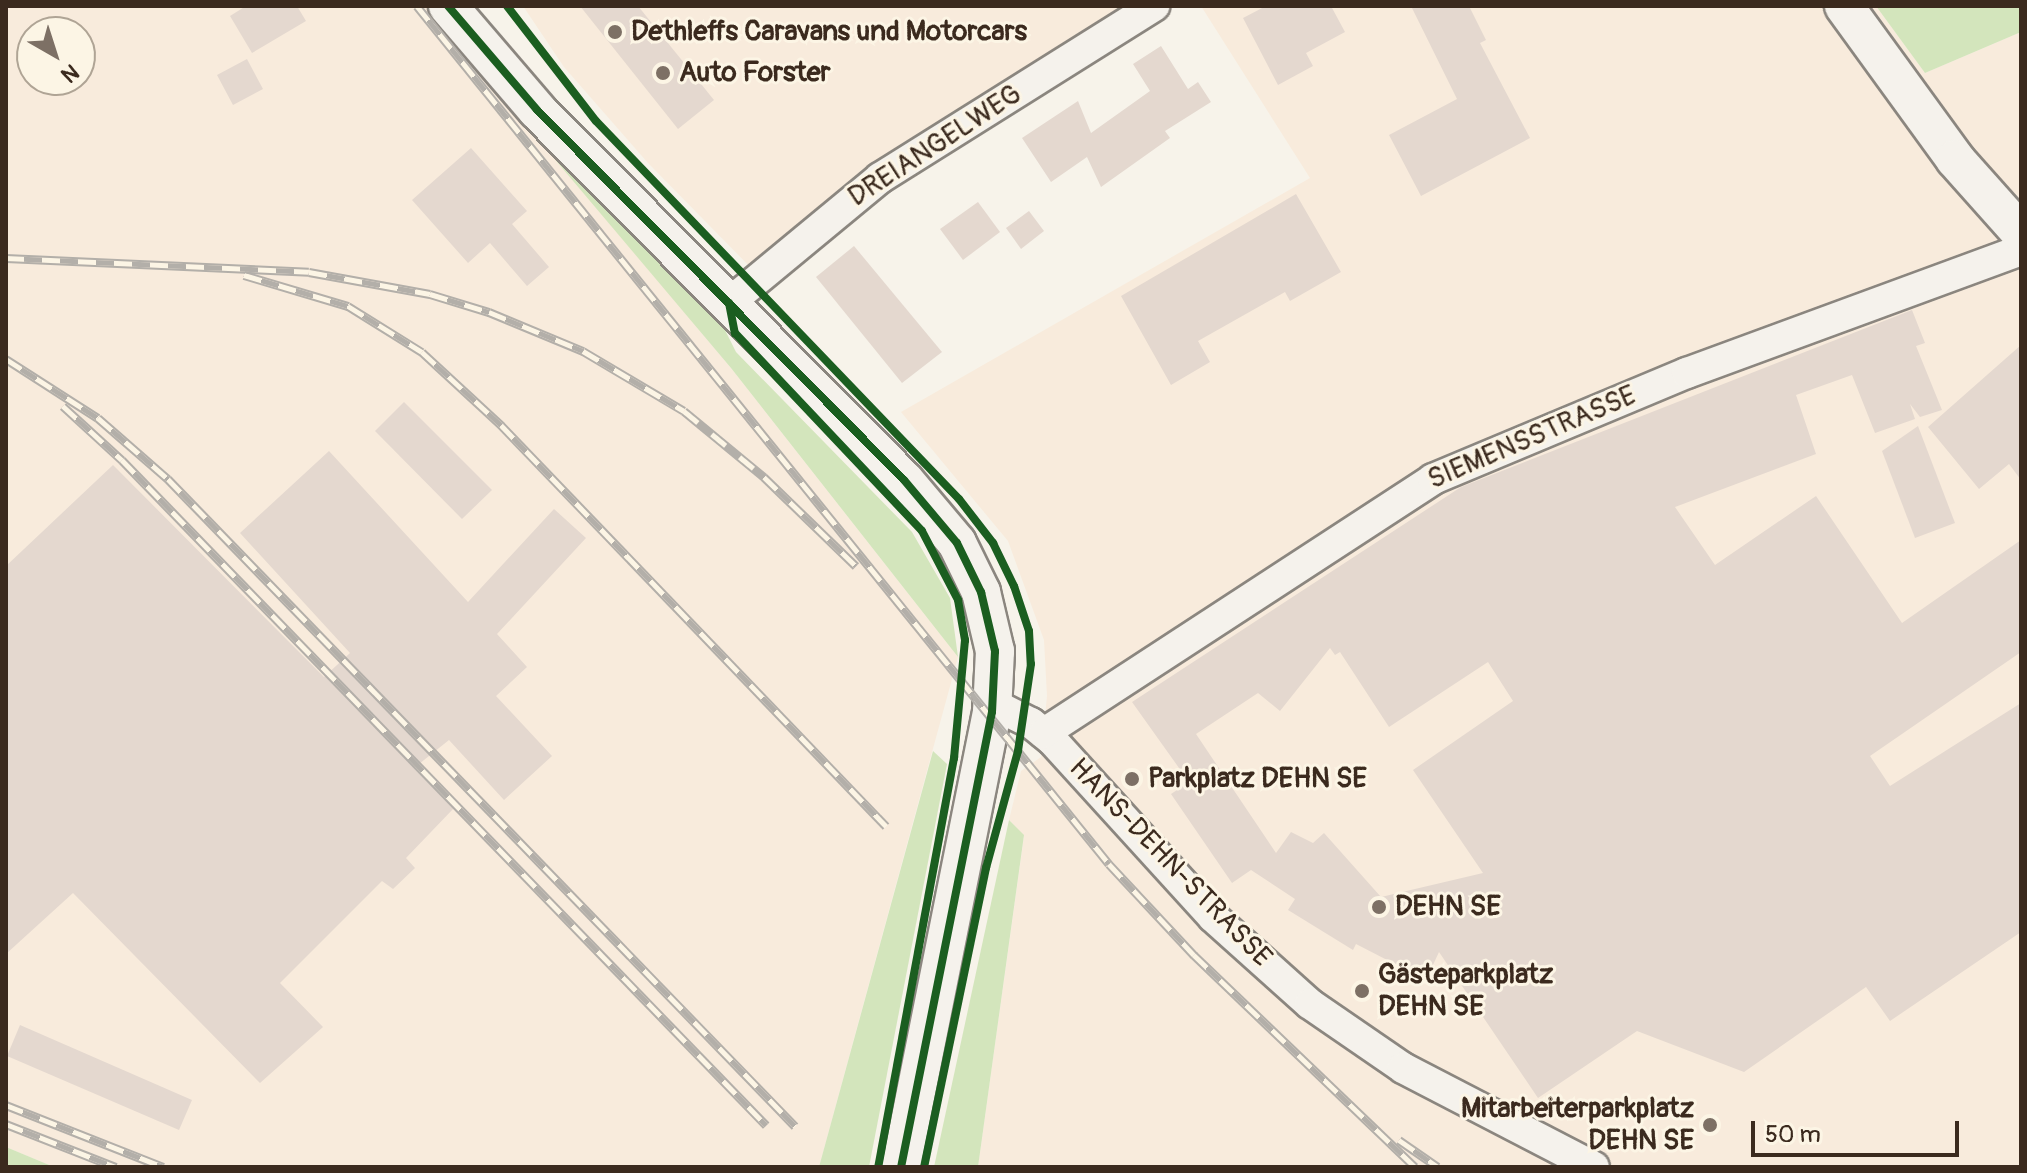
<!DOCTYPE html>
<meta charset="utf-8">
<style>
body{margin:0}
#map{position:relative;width:2027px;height:1173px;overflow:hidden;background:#f7f3ea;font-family:Pangolin,sans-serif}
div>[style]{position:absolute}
.built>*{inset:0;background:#f8ebdc}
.green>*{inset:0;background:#d3e5bc}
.building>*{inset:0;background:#e4d8cf}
.roads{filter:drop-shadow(2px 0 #8b867f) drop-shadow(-2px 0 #8b867f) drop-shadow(0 2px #8b867f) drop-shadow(0 -2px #8b867f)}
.minor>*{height:30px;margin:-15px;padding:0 15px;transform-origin:15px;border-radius:15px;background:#f5f2ec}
.tertiary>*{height:38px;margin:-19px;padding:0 19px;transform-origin:19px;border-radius:19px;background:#f5f2ec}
.rail>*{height:9px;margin-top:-4.5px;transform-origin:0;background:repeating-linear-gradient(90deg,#fcf5e5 0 18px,#b3afa9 0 36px);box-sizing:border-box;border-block:2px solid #b3afa9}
.cycleway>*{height:8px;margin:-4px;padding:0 4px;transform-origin:4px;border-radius:4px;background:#1b5e20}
.dots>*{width:22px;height:22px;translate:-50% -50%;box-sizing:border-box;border:4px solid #fcf5e5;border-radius:50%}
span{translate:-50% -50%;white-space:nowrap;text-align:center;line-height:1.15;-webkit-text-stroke:6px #fcf5e5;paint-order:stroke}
.poi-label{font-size:28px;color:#3b2a1e;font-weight:700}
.left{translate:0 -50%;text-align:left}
.right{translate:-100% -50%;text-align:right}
.street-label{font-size:28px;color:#3b2a1e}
.frame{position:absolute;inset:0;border:8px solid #3b2a1e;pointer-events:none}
.north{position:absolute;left:16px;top:16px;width:80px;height:80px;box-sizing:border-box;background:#fcf5e5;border:2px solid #afa495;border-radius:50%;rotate:141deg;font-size:22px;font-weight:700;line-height:32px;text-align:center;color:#3b2a1e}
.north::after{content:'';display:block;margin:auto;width:28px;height:36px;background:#7d7065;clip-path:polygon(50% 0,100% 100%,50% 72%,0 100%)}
.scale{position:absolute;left:1751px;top:1121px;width:208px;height:36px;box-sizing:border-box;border:4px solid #3b2a1e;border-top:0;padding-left:10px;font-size:24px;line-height:28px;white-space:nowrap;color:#3b2a1e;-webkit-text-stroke:6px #fcf5e5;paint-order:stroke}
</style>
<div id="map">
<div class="built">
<i style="clip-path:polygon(evenodd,6px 6px,428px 6px,731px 368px,958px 657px,819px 1167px,54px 1167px,6px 1147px,6px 6px,32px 32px,80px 32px,80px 80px,32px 80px,32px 32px)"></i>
<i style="clip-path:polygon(523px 6px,1155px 6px,759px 276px,648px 163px,564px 67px)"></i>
<i style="clip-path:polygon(1201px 6px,1876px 6px,1925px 73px,2021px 32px,2021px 1167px,978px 1167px,1024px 836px,1009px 820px,1021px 771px,1041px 757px,1047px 696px,1044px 640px,1008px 541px,901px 412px,1310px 178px)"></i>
</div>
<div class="green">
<i style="clip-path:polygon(1876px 6px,2021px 6px,2021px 32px,1925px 73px)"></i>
<i style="clip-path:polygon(514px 111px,719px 318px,736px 352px,912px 532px,950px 598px,958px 657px,731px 368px)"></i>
<i style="clip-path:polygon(933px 751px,947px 764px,869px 1167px,819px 1167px)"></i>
<i style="clip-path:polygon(1009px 820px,1024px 835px,978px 1167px,934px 1167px)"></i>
<i style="clip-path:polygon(6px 1147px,54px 1167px,6px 1167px)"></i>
</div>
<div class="building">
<i style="clip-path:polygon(246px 6px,297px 6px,306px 21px,252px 53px,230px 16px)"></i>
<i style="clip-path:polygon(580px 6px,638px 6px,714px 100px,678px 129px)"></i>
<i style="clip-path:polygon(1266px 6px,1331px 6px,1345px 32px,1306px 53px,1313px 66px,1278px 85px,1243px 18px)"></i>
<i style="clip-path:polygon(1411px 6px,1469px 6px,1486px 40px,1480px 43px,1530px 138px,1421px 196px,1389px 135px,1457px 99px)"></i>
<i style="clip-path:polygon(1161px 46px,1188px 89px,1198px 82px,1211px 102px,1165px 131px,1170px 138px,1101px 187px,1087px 157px,1051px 182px,1022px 138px,1078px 101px,1091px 133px,1150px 91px,1133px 64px)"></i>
<i style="clip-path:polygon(247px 59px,263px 89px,233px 105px,217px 75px)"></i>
<i style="clip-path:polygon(471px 148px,527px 211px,512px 224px,549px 267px,527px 286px,490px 243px,468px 263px,412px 200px)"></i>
<i style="clip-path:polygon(1296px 194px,1341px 272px,1290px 301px,1285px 292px,1198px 341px,1210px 362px,1171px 385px,1121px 296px)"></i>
<i style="clip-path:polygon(978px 202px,1000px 232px,963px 260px,940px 229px)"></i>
<i style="clip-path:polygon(1029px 211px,1044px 231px,1021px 249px,1006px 228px)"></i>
<i style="clip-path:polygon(854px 246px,942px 352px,902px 383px,816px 277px)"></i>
<i style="clip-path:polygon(evenodd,1912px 310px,1925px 343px,1916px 346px,1942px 410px,1920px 417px,1910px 404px,1915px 419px,1875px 433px,1852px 375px,1796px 395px,1816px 454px,1675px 507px,1715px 565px,1816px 496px,1902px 623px,2021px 540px,2021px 652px,1870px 756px,1890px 786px,2021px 703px,2021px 932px,1890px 1021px,1866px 987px,1744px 1072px,1637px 1031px,1538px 1098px,1439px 952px,1426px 980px,1356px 944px,1353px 950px,1288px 910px,1295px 899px,1251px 870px,1232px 883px,1171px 794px,1189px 782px,1132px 702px,1461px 487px,1912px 310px,1330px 648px,1335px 655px,1340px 652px,1389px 727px,1488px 662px,1513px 701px,1413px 770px,1483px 873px,1381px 897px,1324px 833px,1313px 843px,1291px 832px,1276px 853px,1196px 734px,1258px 693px,1280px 711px,1330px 648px)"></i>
<i style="clip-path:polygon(2021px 345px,2021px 480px,2009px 464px,1979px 489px,1928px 427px)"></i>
<i style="clip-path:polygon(404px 402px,492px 490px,462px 519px,375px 431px)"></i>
<i style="clip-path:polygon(1918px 426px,1955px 523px,1915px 538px,1882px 451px)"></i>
<i style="clip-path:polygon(329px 451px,468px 602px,554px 509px,586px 538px,497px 634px,527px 667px,496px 696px,552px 756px,504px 800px,449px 740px,414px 768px,454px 808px,406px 858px,415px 868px,393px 889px,382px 881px,280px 983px,323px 1027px,260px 1083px,73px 893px,6px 954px,6px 566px,113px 465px,324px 677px,350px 653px,240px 533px)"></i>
<i style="clip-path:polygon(20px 1025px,192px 1100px,179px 1130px,7px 1056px)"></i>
</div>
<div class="roads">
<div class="minor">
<i style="left:729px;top:303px;width:196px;rotate:-39.6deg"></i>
<i style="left:880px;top:178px;width:324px;rotate:-32.1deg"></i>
<i style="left:993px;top:704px;width:42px;rotate:26.6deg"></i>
<i style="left:1031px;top:723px;width:27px;rotate:39deg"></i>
<i style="left:1052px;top:740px;width:239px;rotate:47.7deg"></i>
<i style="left:1213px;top:917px;width:130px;rotate:41.9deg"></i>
<i style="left:1310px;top:1004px;width:113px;rotate:34.5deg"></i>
<i style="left:1403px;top:1068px;width:215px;rotate:27.4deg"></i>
<i style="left:1044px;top:733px;width:465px;rotate:-33.1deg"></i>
<i style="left:1433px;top:479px;width:275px;rotate:-22.7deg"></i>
<i style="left:1687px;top:373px;width:356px;rotate:-20.2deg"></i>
</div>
<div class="tertiary">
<i style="left:448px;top:6px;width:137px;rotate:49.4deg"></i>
<i style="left:537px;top:110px;width:521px;rotate:45.23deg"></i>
<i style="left:904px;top:480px;width:82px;rotate:49.9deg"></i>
<i style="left:957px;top:543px;width:55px;rotate:63.9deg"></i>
<i style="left:981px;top:592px;width:61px;rotate:76.7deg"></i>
<i style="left:995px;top:651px;width:61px;rotate:92.8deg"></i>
<i style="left:992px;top:712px;width:464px;rotate:101.3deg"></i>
<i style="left:1844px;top:6px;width:189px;rotate:54deg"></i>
<i style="left:1955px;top:159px;width:99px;rotate:48.3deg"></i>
</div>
</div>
<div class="rail">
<i style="left:417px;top:6px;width:1102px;rotate:51.11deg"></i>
<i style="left:1109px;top:864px;width:125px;rotate:47deg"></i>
<i style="left:1194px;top:955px;width:306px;rotate:43.8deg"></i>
<i style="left:6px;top:258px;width:303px;rotate:2.6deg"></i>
<i style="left:309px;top:272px;width:123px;rotate:10.3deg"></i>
<i style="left:430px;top:294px;width:62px;rotate:17deg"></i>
<i style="left:489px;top:312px;width:102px;rotate:22.5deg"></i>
<i style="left:583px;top:351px;width:117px;rotate:30.7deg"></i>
<i style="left:684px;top:411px;width:104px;rotate:39.5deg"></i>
<i style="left:764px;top:477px;width:128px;rotate:44.1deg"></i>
<i style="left:244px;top:275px;width:109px;rotate:16.6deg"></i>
<i style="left:348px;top:306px;width:87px;rotate:31.9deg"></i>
<i style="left:422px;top:352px;width:108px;rotate:42.7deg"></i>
<i style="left:501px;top:425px;width:556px;rotate:46.17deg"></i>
<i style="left:6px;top:359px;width:109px;rotate:32.7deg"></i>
<i style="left:98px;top:418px;width:93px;rotate:41.1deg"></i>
<i style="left:168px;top:479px;width:901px;rotate:45.9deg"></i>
<i style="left:63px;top:406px;width:80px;rotate:42.5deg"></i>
<i style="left:122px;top:460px;width:926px;rotate:45.92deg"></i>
<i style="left:6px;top:1105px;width:169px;rotate:21.5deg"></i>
<i style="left:6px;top:1124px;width:118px;rotate:21.4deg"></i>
<i style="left:1399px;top:1140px;width:47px;rotate:34.7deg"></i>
</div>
<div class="cycleway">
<i style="left:448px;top:6px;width:137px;rotate:49.4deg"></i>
<i style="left:537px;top:110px;width:521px;rotate:45.23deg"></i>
<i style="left:904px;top:480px;width:82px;rotate:49.9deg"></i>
<i style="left:957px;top:543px;width:55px;rotate:63.9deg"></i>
<i style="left:981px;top:592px;width:61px;rotate:76.7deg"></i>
<i style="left:995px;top:651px;width:61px;rotate:92.8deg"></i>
<i style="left:992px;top:712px;width:464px;rotate:101.3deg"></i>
<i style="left:507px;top:6px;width:145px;rotate:52.3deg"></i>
<i style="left:596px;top:121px;width:524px;rotate:46.16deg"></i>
<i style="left:959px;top:499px;width:56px;rotate:52.3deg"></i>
<i style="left:993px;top:543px;width:48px;rotate:64deg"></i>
<i style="left:1014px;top:586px;width:47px;rotate:71.6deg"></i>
<i style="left:1029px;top:631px;width:33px;rotate:87deg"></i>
<i style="left:1031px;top:664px;width:88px;rotate:98.5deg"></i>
<i style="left:1018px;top:751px;width:121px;rotate:105.3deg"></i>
<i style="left:986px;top:868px;width:305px;rotate:101.7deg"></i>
<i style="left:729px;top:303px;width:31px;rotate:79deg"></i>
<i style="left:735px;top:333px;width:272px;rotate:46.6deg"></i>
<i style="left:922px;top:531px;width:78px;rotate:62.4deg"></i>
<i style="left:958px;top:600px;width:41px;rotate:80.1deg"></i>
<i style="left:965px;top:640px;width:119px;rotate:95.3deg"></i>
<i style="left:954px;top:758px;width:416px;rotate:100.5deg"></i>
</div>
<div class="dots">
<i style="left:615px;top:32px;background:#7d7065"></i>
<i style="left:663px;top:73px;background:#7d7065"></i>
<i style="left:1132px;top:779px;background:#7d7065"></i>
<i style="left:1379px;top:907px;background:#7d7065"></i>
<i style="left:1362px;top:991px;background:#7d7065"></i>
<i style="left:1710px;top:1125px;background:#7d7065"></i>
</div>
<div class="poi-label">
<span class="left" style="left:631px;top:32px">Dethleffs Caravans und Motorcars</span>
<span class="left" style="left:679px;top:73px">Auto Forster</span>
<span class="left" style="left:1148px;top:779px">Parkplatz DEHN SE</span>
<span class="left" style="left:1395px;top:907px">DEHN SE</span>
<span class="left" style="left:1378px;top:991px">Gästeparkplatz<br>DEHN SE</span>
<span class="right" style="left:1694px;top:1125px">Mitarbeiterparkplatz<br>DEHN SE</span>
</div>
<div class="street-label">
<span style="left:935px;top:146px;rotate:-33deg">DREIANGELWEG</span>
<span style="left:1532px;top:438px;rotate:-23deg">SIEMENSSTRASSE</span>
<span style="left:1170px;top:863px;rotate:46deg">HANS-DEHN-STRASSE</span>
</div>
<div class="frame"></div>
<div class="north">N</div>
<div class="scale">50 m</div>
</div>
